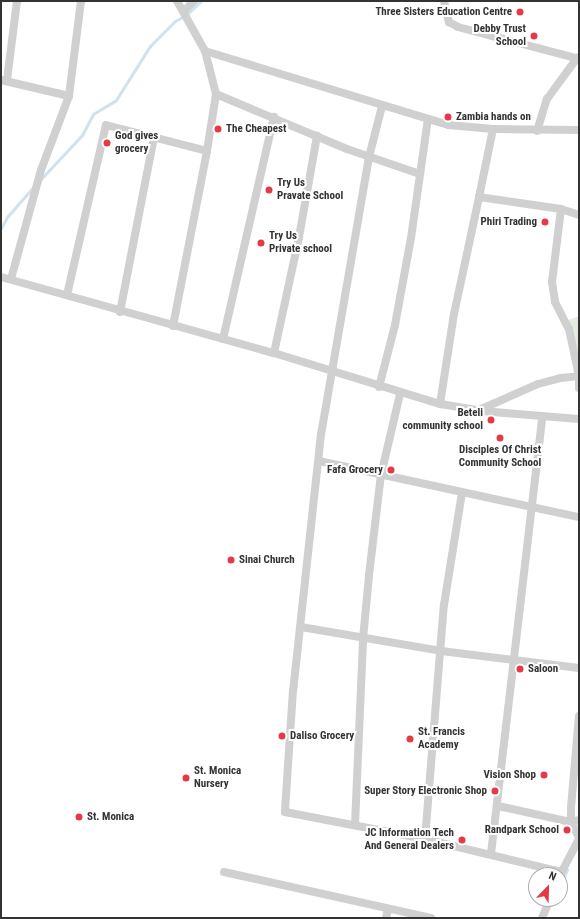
<!DOCTYPE html>
<style>
body{margin:0}
#map{position:relative;width:580px;height:919px;overflow:hidden;background:#fff;font-family:"Roboto Condensed",sans-serif}
div>[style]{position:absolute}
.green>*{inset:0;background:#e6ecdf}
.stream>*{height:3px;margin:-1.5px;padding:0 1.5px;transform-origin:1.5px;border-radius:1.5px;background:#cfe2ee}
.minor>*{height:8px;margin:-4px;padding:0 4px;transform-origin:4px;border-radius:4px;background:#d0d0d0}
.dots>*{width:11px;height:11px;translate:-50% -50%;box-sizing:border-box;border:2px solid #fff;border-radius:50%}
span{translate:-50% -50%;white-space:nowrap;text-align:center;line-height:1.15;-webkit-text-stroke:4px #fff;paint-order:stroke}
.poi-label{font-size:11px;color:#333;font-weight:700}
.right{translate:-100% -50%;text-align:right}
.left{translate:0 -50%;text-align:left}
.frame{position:absolute;inset:0;border:2px solid #333;pointer-events:none}
.north{position:absolute;left:528px;top:867px;width:40px;height:40px;box-sizing:border-box;background:#fff;border:1px solid #adadad;border-radius:50%;rotate:23deg;font-size:11px;font-weight:700;line-height:16px;text-align:center;color:#333}
.north::after{content:'';display:block;margin:auto;width:14px;height:18px;background:#e63946;clip-path:polygon(50% 0,100% 100%,50% 72%,0 100%)}
</style>
<div id="map">
<div class="green">
<i style="clip-path:polygon(579px 316px,579px 360px,569px 320px)"></i>
</div>
<div class="stream">
<i style="left:40px;top:180px;width:62px;rotate:-47deg"></i>
<i style="left:82px;top:135px;width:24px;rotate:-62deg"></i>
<i style="left:93px;top:114px;width:27px;rotate:-31deg"></i>
<i style="left:116px;top:100px;width:64px;rotate:-57.8deg"></i>
<i style="left:150px;top:46px;width:35px;rotate:-45deg"></i>
<i style="left:175px;top:21px;width:13px;rotate:-29deg"></i>
<i style="left:186px;top:15px;width:21px;rotate:-43deg"></i>
<i style="left:1px;top:228px;width:13px;rotate:-61deg"></i>
<i style="left:7px;top:217px;width:43px;rotate:-48.8deg"></i>
<i style="left:560px;top:885px;width:17px;rotate:-65deg"></i>
</div>
<div class="minor">
<i style="left:444px;top:1px;width:22px;rotate:77deg"></i>
<i style="left:449px;top:22px;width:10px;rotate:29deg"></i>
<i style="left:458px;top:27px;width:125px;rotate:14.8deg"></i>
<i style="left:184px;top:11px;width:14px;rotate:-45deg"></i>
<i style="left:205px;top:51px;width:255px;rotate:16.9deg"></i>
<i style="left:449px;top:125px;width:44px;rotate:5.2deg"></i>
<i style="left:493px;top:129px;width:86px;rotate:0.7deg"></i>
<i style="left:1px;top:80px;width:70px;rotate:13.2deg"></i>
<i style="left:69px;top:96px;width:79px;rotate:110.7deg"></i>
<i style="left:41px;top:170px;width:113px;rotate:105.4deg"></i>
<i style="left:7px;top:80px;width:80px;rotate:-82.8deg"></i>
<i style="left:216px;top:94px;width:142px;rotate:22.8deg"></i>
<i style="left:347px;top:149px;width:77px;rotate:18.9deg"></i>
<i style="left:69px;top:96px;width:96px;rotate:-82.8deg"></i>
<i style="left:382px;top:106px;width:53px;rotate:104.3deg"></i>
<i style="left:369px;top:157px;width:281px;rotate:99.8deg"></i>
<i style="left:321px;top:434px;width:258px;rotate:96.2deg"></i>
<i style="left:293px;top:690px;width:122px;rotate:93.8deg"></i>
<i style="left:285px;top:812px;width:143px;rotate:10.9deg"></i>
<i style="left:425px;top:839px;width:140px;rotate:13.6deg"></i>
<i style="left:493px;top:129px;width:69px;rotate:101.6deg"></i>
<i style="left:479px;top:197px;width:83px;rotate:8.3deg"></i>
<i style="left:561px;top:209px;width:19px;rotate:18deg"></i>
<i style="left:537px;top:131px;width:34px;rotate:-73deg"></i>
<i style="left:547px;top:99px;width:51px;rotate:-53.8deg"></i>
<i style="left:561px;top:209px;width:74px;rotate:97deg"></i>
<i style="left:552px;top:282px;width:20px;rotate:81deg"></i>
<i style="left:555px;top:302px;width:30px;rotate:63deg"></i>
<i style="left:569px;top:329px;width:48px;rotate:78deg"></i>
<i style="left:1px;top:277px;width:283px;rotate:15.6deg"></i>
<i style="left:274px;top:353px;width:174px;rotate:17.1deg"></i>
<i style="left:440px;top:404px;width:39px;rotate:9deg"></i>
<i style="left:479px;top:410px;width:64px;rotate:-23.8deg"></i>
<i style="left:538px;top:384px;width:24px;rotate:-15deg"></i>
<i style="left:561px;top:378px;width:18px;rotate:-6deg"></i>
<i style="left:579px;top:376px;width:12px;rotate:90deg"></i>
<i style="left:67px;top:295px;width:174px;rotate:-77.1deg"></i>
<i style="left:106px;top:125px;width:104px;rotate:14.4deg"></i>
<i style="left:120px;top:312px;width:178px;rotate:-79deg"></i>
<i style="left:173px;top:326px;width:178px;rotate:-79deg"></i>
<i style="left:207px;top:151px;width:58px;rotate:-81deg"></i>
<i style="left:216px;top:94px;width:44px;rotate:-104.3deg"></i>
<i style="left:205px;top:51px;width:57px;rotate:-119.2deg"></i>
<i style="left:223px;top:339px;width:228px;rotate:-77.1deg"></i>
<i style="left:274px;top:353px;width:119px;rotate:-77.8deg"></i>
<i style="left:299px;top:237px;width:103px;rotate:-79.9deg"></i>
<i style="left:379px;top:387px;width:64px;rotate:-75.5deg"></i>
<i style="left:395px;top:325px;width:88px;rotate:-79.6deg"></i>
<i style="left:411px;top:238px;width:120px;rotate:-81.9deg"></i>
<i style="left:440px;top:404px;width:91px;rotate:-81.2deg"></i>
<i style="left:454px;top:314px;width:120px;rotate:-77.9deg"></i>
<i style="left:481px;top:411px;width:98px;rotate:4.7deg"></i>
<i style="left:319px;top:461px;width:266px;rotate:12.2deg"></i>
<i style="left:301px;top:627px;width:142px;rotate:9.7deg"></i>
<i style="left:441px;top:651px;width:139px;rotate:7deg"></i>
<i style="left:579px;top:716px;width:92px;rotate:95deg"></i>
<i style="left:571px;top:808px;width:14px;rotate:90deg"></i>
<i style="left:571px;top:822px;width:18px;rotate:63deg"></i>
<i style="left:498px;top:806px;width:75px;rotate:12.4deg"></i>
<i style="left:571px;top:822px;width:8px;rotate:-14deg"></i>
<i style="left:355px;top:825px;width:186px;rotate:-87.5deg"></i>
<i style="left:363px;top:639px;width:64px;rotate:-84.6deg"></i>
<i style="left:369px;top:575px;width:101px;rotate:-83.2deg"></i>
<i style="left:381px;top:475px;width:83px;rotate:-76.8deg"></i>
<i style="left:425px;top:839px;width:235px;rotate:-85.4deg"></i>
<i style="left:444px;top:605px;width:114px;rotate:-80.9deg"></i>
<i style="left:491px;top:854px;width:440px;rotate:-83.3deg"></i>
<i style="left:224px;top:872px;width:212px;rotate:12.5deg"></i>
<i style="left:560px;top:875px;width:41px;rotate:-62.2deg"></i>
<i style="left:386px;top:918px;width:9px;rotate:-77deg"></i>
<i style="left:542px;top:918px;width:21px;rotate:-67deg"></i>
</div>
<div class="dots">
<i style="left:520px;top:12px;background:#e63946"></i>
<i style="left:534px;top:36px;background:#e63946"></i>
<i style="left:448px;top:117px;background:#e63946"></i>
<i style="left:218px;top:129px;background:#e63946"></i>
<i style="left:107px;top:143px;background:#e63946"></i>
<i style="left:269px;top:190px;background:#e63946"></i>
<i style="left:545px;top:222px;background:#e63946"></i>
<i style="left:261px;top:243px;background:#e63946"></i>
<i style="left:491px;top:420px;background:#e63946"></i>
<i style="left:500px;top:438px;background:#e63946"></i>
<i style="left:391px;top:470px;background:#e63946"></i>
<i style="left:231px;top:560px;background:#e63946"></i>
<i style="left:520px;top:669px;background:#e63946"></i>
<i style="left:282px;top:736px;background:#e63946"></i>
<i style="left:410px;top:739px;background:#e63946"></i>
<i style="left:544px;top:775px;background:#e63946"></i>
<i style="left:186px;top:778px;background:#e63946"></i>
<i style="left:495px;top:791px;background:#e63946"></i>
<i style="left:79px;top:817px;background:#e63946"></i>
<i style="left:567px;top:830px;background:#e63946"></i>
<i style="left:462px;top:840px;background:#e63946"></i>
</div>
<div class="poi-label">
<span class="right" style="left:512px;top:12px">Three Sisters Education Centre</span>
<span class="right" style="left:526px;top:36px">Debby Trust<br>School</span>
<span class="left" style="left:456px;top:117px">Zambia hands on</span>
<span class="left" style="left:226px;top:129px">The Cheapest</span>
<span class="left" style="left:115px;top:143px">God gives<br>grocery</span>
<span class="left" style="left:277px;top:190px">Try Us<br>Pravate School</span>
<span class="right" style="left:537px;top:222px">Phiri Trading</span>
<span class="left" style="left:269px;top:243px">Try Us<br>Private school</span>
<span class="right" style="left:483px;top:420px">Beteli<br>community school</span>
<span style="left:500px;top:457px">Disciples Of Christ<br>Community School</span>
<span class="right" style="left:383px;top:470px">Fafa Grocery</span>
<span class="left" style="left:239px;top:560px">Sinai Church</span>
<span class="left" style="left:528px;top:669px">Saloon</span>
<span class="left" style="left:418px;top:739px">St. Francis<br>Academy</span>
<span class="left" style="left:290px;top:736px">Daliso Grocery</span>
<span class="left" style="left:194px;top:778px">St. Monica<br>Nursery</span>
<span class="right" style="left:536px;top:775px">Vision Shop</span>
<span class="right" style="left:487px;top:791px">Super Story Electronic Shop</span>
<span class="left" style="left:87px;top:817px">St. Monica</span>
<span class="right" style="left:559px;top:830px">Randpark School</span>
<span class="right" style="left:454px;top:840px">JC Information Tech<br>And General Dealers</span>
</div>
<div class="frame"></div>
<div class="north">N</div>
</div>
